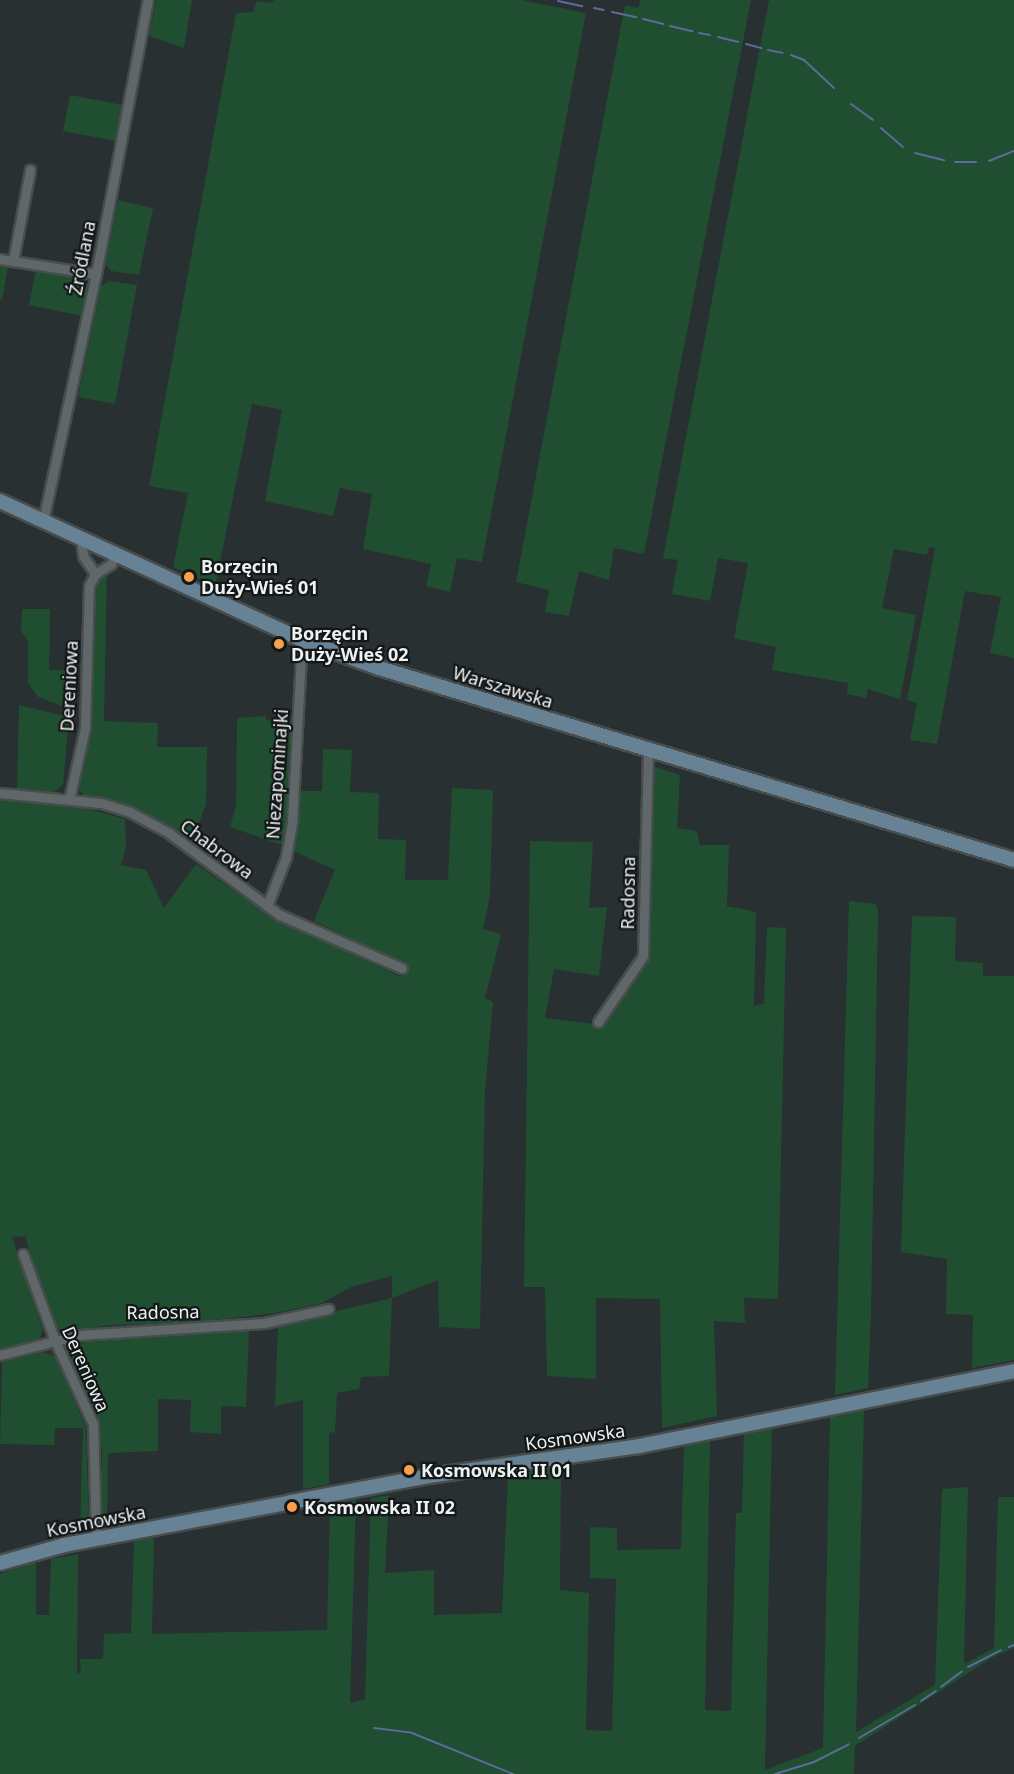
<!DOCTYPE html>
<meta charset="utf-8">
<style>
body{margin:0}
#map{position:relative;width:1014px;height:1774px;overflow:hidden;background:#293031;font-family:"Noto Sans",sans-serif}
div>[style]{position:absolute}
.green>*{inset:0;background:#204e30}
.stream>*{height:2px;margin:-1px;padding:0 1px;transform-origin:1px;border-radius:1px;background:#5e699d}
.roads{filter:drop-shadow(2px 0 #474c4d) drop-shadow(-2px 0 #474c4d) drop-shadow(0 2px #474c4d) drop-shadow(0 -2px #474c4d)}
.street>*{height:9px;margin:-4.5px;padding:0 4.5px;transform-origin:4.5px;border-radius:4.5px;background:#606769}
.secondary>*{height:14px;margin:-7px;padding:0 7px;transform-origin:7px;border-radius:7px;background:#678295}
.dots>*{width:16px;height:16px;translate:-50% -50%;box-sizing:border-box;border:3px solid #141718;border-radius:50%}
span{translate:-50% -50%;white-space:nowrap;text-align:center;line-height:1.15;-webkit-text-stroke:4.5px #141718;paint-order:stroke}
.street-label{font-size:18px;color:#edf1f2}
.poi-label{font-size:18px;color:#edf1f2;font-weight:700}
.left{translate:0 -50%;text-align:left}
</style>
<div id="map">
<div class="green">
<i style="clip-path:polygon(156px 0,192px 0,184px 48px,149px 36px)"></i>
<i style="clip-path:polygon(274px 0,521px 0,586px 13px,482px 562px,457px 558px,450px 592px,426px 586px,431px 564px,363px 549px,372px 494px,340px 488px,333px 516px,265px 501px,282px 410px,252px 404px,215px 587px,173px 567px,188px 493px,149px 486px,236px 13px,253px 12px,257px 1px,271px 3px)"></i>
<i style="clip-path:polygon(641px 0,751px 0,644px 554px,614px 548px,609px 580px,579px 571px,569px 616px,545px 612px,549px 590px,516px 582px,625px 5px,638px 8px)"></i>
<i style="clip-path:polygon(769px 0,1014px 0,1014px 658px,990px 653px,1001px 597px,965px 591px,937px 744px,910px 740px,917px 703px,907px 700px,935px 548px,929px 547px,927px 555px,894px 549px,882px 608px,916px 615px,900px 699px,868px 689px,866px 698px,847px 694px,848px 683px,772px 670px,776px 647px,734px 638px,748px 563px,718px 558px,710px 601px,672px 594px,678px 560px,663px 558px)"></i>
<i style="clip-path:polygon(70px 95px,123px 105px,116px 141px,63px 131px)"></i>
<i style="clip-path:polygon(118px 200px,153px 208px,139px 275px,111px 271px,105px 264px)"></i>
<i style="clip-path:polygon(0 265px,8px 266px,2px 300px,0 299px)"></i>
<i style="clip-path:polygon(36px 270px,83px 278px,89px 287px,83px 316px,29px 305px)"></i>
<i style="clip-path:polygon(109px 281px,137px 285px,115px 404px,78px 397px,101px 286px)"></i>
<i style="clip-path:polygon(107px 568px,104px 721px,158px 723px,157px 747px,207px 747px,206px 804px,192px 843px,151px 816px,85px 796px,77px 788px,93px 721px,93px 595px)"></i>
<i style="clip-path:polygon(22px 609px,50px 609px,49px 670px,67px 670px,71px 691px,65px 707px,38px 697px,28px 683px,28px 641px,21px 631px)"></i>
<i style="clip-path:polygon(19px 705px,69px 717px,63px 785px,54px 792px,17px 789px)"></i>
<i style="clip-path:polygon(266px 716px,266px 720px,295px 721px,285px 846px,230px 827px,236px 805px,237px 718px)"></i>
<i style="clip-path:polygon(323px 749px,352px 750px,350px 792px,379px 793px,378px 839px,406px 840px,405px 880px,448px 880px,452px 788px,493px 790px,490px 896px,483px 929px,501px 934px,485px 998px,493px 1002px,485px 1091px,480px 1329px,439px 1327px,438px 1280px,392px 1298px,389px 1376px,361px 1377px,359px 1389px,337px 1393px,335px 1433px,329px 1432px,329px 1484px,303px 1489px,303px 1400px,275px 1406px,278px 1325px,392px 1298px,392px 1276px,351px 1287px,322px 1303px,275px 1313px,188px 1323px,109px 1325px,66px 1332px,55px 1328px,25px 1236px,12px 1237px,43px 1331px,39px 1339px,0 1349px,0 799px,77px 806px,125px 819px,126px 848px,121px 865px,146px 870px,164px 908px,196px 864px,268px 915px,401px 977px,403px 963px,314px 921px,335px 870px,291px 850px,298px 791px,322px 791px)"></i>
<i style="clip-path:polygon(655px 767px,680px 775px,677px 828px,697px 831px,700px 845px,729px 845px,727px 906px,756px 912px,754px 1006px,764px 1003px,767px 927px,786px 928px,778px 1299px,744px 1298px,745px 1323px,714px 1321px,717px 1416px,662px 1428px,660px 1299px,596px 1298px,596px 1379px,547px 1376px,545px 1287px,524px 1287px,530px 841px,593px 842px,589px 908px,607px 907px,599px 976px,554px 969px,545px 1018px,601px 1025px,639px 976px,646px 961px)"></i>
<i style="clip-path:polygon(849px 901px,876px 904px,878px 912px,871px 1312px,868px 1388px,835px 1395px)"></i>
<i style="clip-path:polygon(912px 916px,956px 917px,955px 961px,983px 963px,983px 976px,1014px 976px,1014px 1360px,972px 1368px,973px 1315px,946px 1314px,947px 1259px,901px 1252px)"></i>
<i style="clip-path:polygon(249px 1330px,246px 1407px,221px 1406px,221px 1434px,190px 1432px,191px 1400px,158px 1399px,158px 1451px,108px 1453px,107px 1527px,101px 1521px,102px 1449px,98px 1426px,67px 1351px,70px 1345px,109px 1338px)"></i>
<i style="clip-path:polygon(44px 1352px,56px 1357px,86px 1428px,89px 1522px,84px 1531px,80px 1532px,83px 1428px,55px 1428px,54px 1445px,0 1444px,2px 1362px)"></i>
<i style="clip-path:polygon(864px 1410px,856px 1732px,935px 1685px,942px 1489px,968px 1487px,964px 1664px,994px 1648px,998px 1497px,1014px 1497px,1014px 1648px,993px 1657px,855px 1746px,854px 1774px,0 1774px,0 1574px,36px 1562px,36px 1615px,49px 1615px,51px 1559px,78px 1554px,77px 1674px,81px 1673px,80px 1659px,103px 1659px,104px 1634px,131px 1633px,134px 1540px,154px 1537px,152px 1634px,327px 1630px,330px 1504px,356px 1500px,350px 1703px,365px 1699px,371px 1498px,389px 1495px,385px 1573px,434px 1570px,434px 1615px,502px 1613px,508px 1475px,561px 1467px,560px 1590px,589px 1593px,586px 1730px,612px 1731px,616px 1579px,590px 1578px,590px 1527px,617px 1528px,617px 1550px,681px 1549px,684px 1446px,710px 1441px,705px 1710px,731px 1711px,736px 1513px,742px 1513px,744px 1431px,772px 1425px,765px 1770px,823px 1748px,830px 1416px)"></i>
</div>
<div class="stream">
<i style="left:558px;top:1px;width:25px;rotate:12deg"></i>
<i style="left:594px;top:8px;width:10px;rotate:11deg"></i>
<i style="left:612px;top:12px;width:25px;rotate:12deg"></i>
<i style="left:643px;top:19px;width:21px;rotate:14deg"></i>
<i style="left:670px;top:26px;width:23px;rotate:13deg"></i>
<i style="left:699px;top:33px;width:11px;rotate:10deg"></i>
<i style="left:718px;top:37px;width:21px;rotate:14deg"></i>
<i style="left:746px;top:44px;width:16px;rotate:15deg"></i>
<i style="left:768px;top:50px;width:15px;rotate:11deg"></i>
<i style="left:791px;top:55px;width:14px;rotate:21deg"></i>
<i style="left:804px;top:60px;width:41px;rotate:43deg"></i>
<i style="left:851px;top:104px;width:27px;rotate:36deg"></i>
<i style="left:881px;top:128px;width:29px;rotate:41deg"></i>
<i style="left:915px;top:153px;width:30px;rotate:14deg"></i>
<i style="left:989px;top:161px;width:27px;rotate:-22deg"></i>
<i style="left:955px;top:162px;width:21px"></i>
<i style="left:1009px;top:1647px;width:5px;rotate:-22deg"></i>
<i style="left:968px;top:1667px;width:37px;rotate:-27deg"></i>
<i style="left:941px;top:1687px;width:26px;rotate:-37deg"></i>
<i style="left:921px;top:1701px;width:18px;rotate:-34deg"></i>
<i style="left:374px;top:1728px;width:38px;rotate:7deg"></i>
<i style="left:412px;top:1733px;width:109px;rotate:22.1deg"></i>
<i style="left:859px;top:1738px;width:65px;rotate:-30.5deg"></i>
<i style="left:775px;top:1774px;width:41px;rotate:-17.1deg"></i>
<i style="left:814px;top:1762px;width:39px;rotate:-27deg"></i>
</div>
<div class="roads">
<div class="street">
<i style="left:0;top:259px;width:97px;rotate:8.9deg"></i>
<i style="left:13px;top:261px;width:93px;rotate:-79.4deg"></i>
<i style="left:43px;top:521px;width:253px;rotate:-77.9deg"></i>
<i style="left:96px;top:274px;width:279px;rotate:-79.3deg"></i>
<i style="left:81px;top:539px;width:17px;rotate:83deg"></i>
<i style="left:83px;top:556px;width:22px;rotate:56deg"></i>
<i style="left:0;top:793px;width:101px;rotate:5.7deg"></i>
<i style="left:101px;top:803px;width:30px;rotate:17deg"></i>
<i style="left:130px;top:812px;width:44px;rotate:28.3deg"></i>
<i style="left:169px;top:833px;width:138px;rotate:36.5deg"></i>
<i style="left:280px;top:915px;width:133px;rotate:23.5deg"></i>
<i style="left:69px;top:800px;width:74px;rotate:-77.5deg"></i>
<i style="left:85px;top:728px;width:142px;rotate:-88.4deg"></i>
<i style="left:89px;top:586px;width:13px;rotate:-63deg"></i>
<i style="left:95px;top:574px;width:19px;rotate:-32deg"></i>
<i style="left:111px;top:564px;width:10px;rotate:-66deg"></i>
<i style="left:267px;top:906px;width:53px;rotate:-68.8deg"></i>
<i style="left:286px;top:857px;width:36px;rotate:-80deg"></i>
<i style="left:292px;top:822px;width:182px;rotate:-86.9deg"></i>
<i style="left:598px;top:1022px;width:80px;rotate:-55.7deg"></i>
<i style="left:643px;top:956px;width:206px;rotate:-88.6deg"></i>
<i style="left:23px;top:1254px;width:93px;rotate:69.8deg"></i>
<i style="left:55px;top:1341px;width:91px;rotate:65.4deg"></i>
<i style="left:93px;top:1424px;width:115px;rotate:88.5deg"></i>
<i style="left:0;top:1355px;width:81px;rotate:-14.2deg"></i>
<i style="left:79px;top:1335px;width:185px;rotate:-3.7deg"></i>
<i style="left:264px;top:1323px;width:66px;rotate:-12.3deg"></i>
</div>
<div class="secondary">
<i style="left:0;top:501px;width:332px;rotate:24.7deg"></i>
<i style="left:302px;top:640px;width:82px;rotate:20deg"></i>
<i style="left:379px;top:668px;width:663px;rotate:16.82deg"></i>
<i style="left:0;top:1563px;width:66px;rotate:-15.7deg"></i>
<i style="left:64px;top:1545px;width:231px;rotate:-10.7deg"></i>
<i style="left:291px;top:1502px;width:140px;rotate:-10.7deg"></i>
<i style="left:429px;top:1476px;width:212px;rotate:-8.1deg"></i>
<i style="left:639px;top:1446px;width:382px;rotate:-11.3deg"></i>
</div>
</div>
<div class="dots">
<i style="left:189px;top:577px;background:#f8a04b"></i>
<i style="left:279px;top:644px;background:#f8a04b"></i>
<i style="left:409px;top:1470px;background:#f8a04b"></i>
<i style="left:292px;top:1507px;background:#f8a04b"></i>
</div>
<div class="street-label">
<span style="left:82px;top:258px;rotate:-79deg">Źródlana</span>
<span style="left:69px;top:686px;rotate:-87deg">Dereniowa</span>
<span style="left:503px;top:687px;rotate:17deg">Warszawska</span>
<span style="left:277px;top:774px;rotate:-86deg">Niezapominajki</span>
<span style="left:217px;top:849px;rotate:37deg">Chabrowa</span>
<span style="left:628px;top:893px;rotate:-89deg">Radosna</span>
<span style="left:163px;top:1312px;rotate:-1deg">Radosna</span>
<span style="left:86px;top:1369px;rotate:66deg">Dereniowa</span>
<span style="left:575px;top:1437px;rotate:-8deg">Kosmowska</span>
<span style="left:96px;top:1521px;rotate:-11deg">Kosmowska</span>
</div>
<div class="poi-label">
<span class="left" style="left:201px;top:577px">Borzęcin<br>Duży-Wieś 01</span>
<span class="left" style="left:291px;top:644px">Borzęcin<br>Duży-Wieś 02</span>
<span class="left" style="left:421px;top:1470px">Kosmowska II 01</span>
<span class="left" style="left:304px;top:1507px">Kosmowska II 02</span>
</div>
</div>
